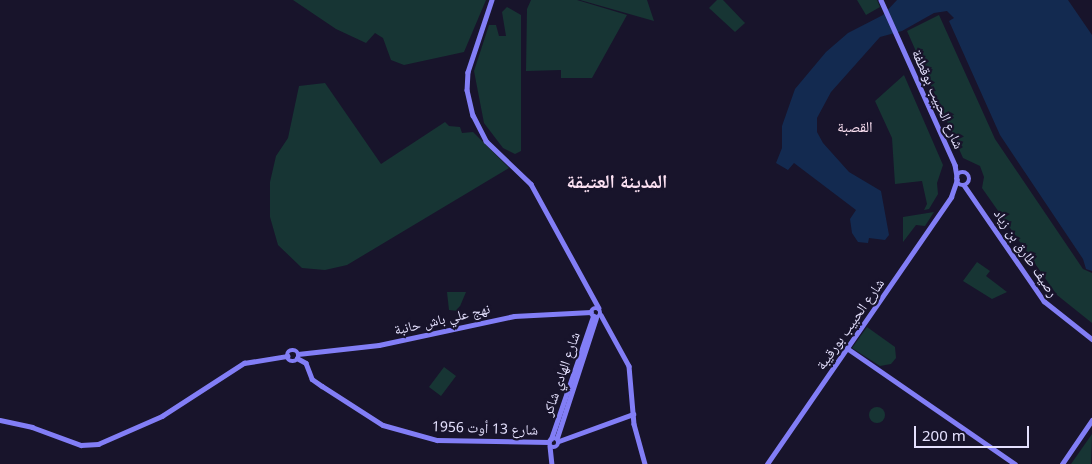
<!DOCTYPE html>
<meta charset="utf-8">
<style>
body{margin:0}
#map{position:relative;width:1092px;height:464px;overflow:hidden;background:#18142b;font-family:"Noto Sans","Noto Naskh Arabic",sans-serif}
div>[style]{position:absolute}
.green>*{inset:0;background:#173534}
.round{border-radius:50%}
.water>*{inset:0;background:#132a50}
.secondary>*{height:4.5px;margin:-2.25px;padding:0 2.25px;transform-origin:2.25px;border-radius:2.25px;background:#827ef6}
.secondary>.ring{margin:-2.25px;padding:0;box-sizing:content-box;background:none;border:4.5px solid #827ef6;border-radius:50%}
span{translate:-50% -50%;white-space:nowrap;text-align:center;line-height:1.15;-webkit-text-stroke:4.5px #18142b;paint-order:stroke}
.street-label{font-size:14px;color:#e4e0fd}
.neighbourhood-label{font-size:15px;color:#fde2f3}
.district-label{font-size:19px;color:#fde2f3;font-weight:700}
.scale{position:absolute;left:914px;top:426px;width:115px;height:22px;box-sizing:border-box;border:2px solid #e4e0fd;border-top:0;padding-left:6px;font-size:15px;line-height:18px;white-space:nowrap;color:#e4e0fd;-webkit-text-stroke:4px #18142b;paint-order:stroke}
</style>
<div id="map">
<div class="green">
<i style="clip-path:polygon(293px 0,486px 0,464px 52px,404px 65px,391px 60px,383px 38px,375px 33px,366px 43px,336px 29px)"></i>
<i style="clip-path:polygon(531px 0,577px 0,627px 15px,592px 78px,561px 78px,561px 70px,526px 71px,527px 9px)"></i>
<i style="clip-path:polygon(580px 0,647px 0,654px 21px)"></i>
<i style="clip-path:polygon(717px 0,723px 0,745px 23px,735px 32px,709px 8px)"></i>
<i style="clip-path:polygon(857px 0,877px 0,880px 7px,866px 15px)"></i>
<i style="clip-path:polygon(507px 7px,521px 15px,521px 151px,515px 154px,503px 148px,484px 123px,474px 71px,489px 25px,496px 25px,499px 36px,506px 36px,502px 12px)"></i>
<i style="clip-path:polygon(939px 15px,995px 139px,1083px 269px,1092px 273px,1092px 323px,1057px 295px,982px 188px,984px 177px,980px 166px,963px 158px,907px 31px)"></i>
<i style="clip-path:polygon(904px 75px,943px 165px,937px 183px,938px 194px,929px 209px,924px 210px,927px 204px,922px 181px,895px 184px,892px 138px,875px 101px)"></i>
<i style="clip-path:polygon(325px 83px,381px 164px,445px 122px,449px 126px,460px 127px,462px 133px,473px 132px,509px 168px,347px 265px,325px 270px,302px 268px,278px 245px,270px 217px,270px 182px,276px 156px,288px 138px,299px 86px)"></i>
<i style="clip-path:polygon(934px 212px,925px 226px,916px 225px,903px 242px,903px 217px)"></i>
<i style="clip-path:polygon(977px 262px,990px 271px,986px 276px,1007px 292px,992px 299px,963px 281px)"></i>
<i style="clip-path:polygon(447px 292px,466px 292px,458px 311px,449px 310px)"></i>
<i style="clip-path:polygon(867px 327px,895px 347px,896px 358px,891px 364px,880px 366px,852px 348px)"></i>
<i style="clip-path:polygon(444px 367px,456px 376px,441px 396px,429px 387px)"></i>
<i class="round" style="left:869px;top:407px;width:16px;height:16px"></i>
<i style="clip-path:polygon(1092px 434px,1091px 464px,1071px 464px)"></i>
</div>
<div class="water">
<i style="clip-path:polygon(897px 0,1068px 0,1092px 35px,1092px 271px,1086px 269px,1083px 259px,1000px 135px,949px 21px,954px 18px,947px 11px,934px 13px,902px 31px,880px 37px,831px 92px,817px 118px,817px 132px,823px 143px,849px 172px,881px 191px,889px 235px,885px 240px,869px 238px,868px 243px,858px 242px,852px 233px,850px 219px,856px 210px,794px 163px,788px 170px,776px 163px,782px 148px,782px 126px,795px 89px,826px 52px,848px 33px,883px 15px)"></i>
</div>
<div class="secondary">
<i style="left:492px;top:0;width:76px;rotate:108.4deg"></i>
<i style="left:468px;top:72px;width:18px;rotate:93deg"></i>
<i style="left:467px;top:90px;width:26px;rotate:77deg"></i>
<i style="left:473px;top:115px;width:29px;rotate:63deg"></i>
<i style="left:486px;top:141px;width:62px;rotate:43.7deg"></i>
<i style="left:531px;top:184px;width:141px;rotate:61.3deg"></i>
<i style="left:881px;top:0;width:181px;rotate:65.8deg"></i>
<i style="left:955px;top:165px;width:11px;rotate:80deg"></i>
<i class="ring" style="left:956px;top:172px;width:9.5px;height:9.5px"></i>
<i style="left:964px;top:185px;width:141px;rotate:55.4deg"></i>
<i style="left:1044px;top:301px;width:61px;rotate:38.4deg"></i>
<i class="ring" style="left:591px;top:308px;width:5.5px;height:5.5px"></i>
<i style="left:601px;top:315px;width:58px;rotate:61.2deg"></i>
<i style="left:629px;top:366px;width:58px;rotate:85.1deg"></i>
<i style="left:634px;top:424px;width:41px;rotate:74.6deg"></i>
<i style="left:847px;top:348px;width:204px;rotate:34.6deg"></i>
<i class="ring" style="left:287.5px;top:350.5px;width:6.5px;height:6.5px"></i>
<i style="left:298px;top:354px;width:81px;rotate:-6.3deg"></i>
<i style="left:379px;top:345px;width:138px;rotate:-12.1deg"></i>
<i style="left:514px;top:316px;width:77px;rotate:-3deg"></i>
<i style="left:297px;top:358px;width:10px;rotate:29deg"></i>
<i style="left:306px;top:363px;width:17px;rotate:69deg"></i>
<i style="left:312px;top:379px;width:12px;rotate:35deg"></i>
<i style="left:322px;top:386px;width:72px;rotate:32.6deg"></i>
<i style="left:383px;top:425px;width:56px;rotate:15.5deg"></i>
<i style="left:437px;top:440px;width:112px;rotate:1deg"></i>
<i style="left:0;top:420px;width:33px;rotate:12deg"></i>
<i style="left:32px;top:427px;width:52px;rotate:20.2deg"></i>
<i style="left:81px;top:445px;width:17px;rotate:-3deg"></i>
<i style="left:98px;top:444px;width:70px;rotate:-23.6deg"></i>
<i style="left:162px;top:416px;width:98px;rotate:-32.9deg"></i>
<i style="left:244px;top:363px;width:44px;rotate:-9.2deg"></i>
<i class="ring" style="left:549px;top:438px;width:5.5px;height:5.5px"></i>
<i style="left:557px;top:438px;width:126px;rotate:-72deg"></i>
<i style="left:551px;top:439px;width:130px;rotate:-71.1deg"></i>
<i style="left:559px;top:441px;width:79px;rotate:-20deg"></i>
<i style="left:550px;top:446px;width:18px;rotate:84deg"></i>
<i style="left:767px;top:464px;width:324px;rotate:-55.4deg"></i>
<i style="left:951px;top:197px;width:18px;rotate:-71deg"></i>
<i style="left:1062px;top:464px;width:53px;rotate:-55.7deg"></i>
</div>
<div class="street-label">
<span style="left:938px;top:99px;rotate:66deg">شارع الحبيب بوقطفة</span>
<span style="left:1026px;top:253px;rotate:56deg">رصيف طارق بن زياد</span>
<span style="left:442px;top:319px;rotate:-13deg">نهج علي باش حانبة</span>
<span style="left:850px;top:324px;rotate:-55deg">شارع الحبيب بورقيبة</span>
<span style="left:561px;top:374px;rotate:-71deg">شارع الهادي شاكر</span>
<span style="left:485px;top:428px;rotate:2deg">شارع 13 أوت 1956</span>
</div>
<div class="neighbourhood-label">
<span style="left:855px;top:127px">القصبة</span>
</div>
<div class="district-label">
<span style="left:617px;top:182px">المدينة العتيقة</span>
</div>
<div class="scale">200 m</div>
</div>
